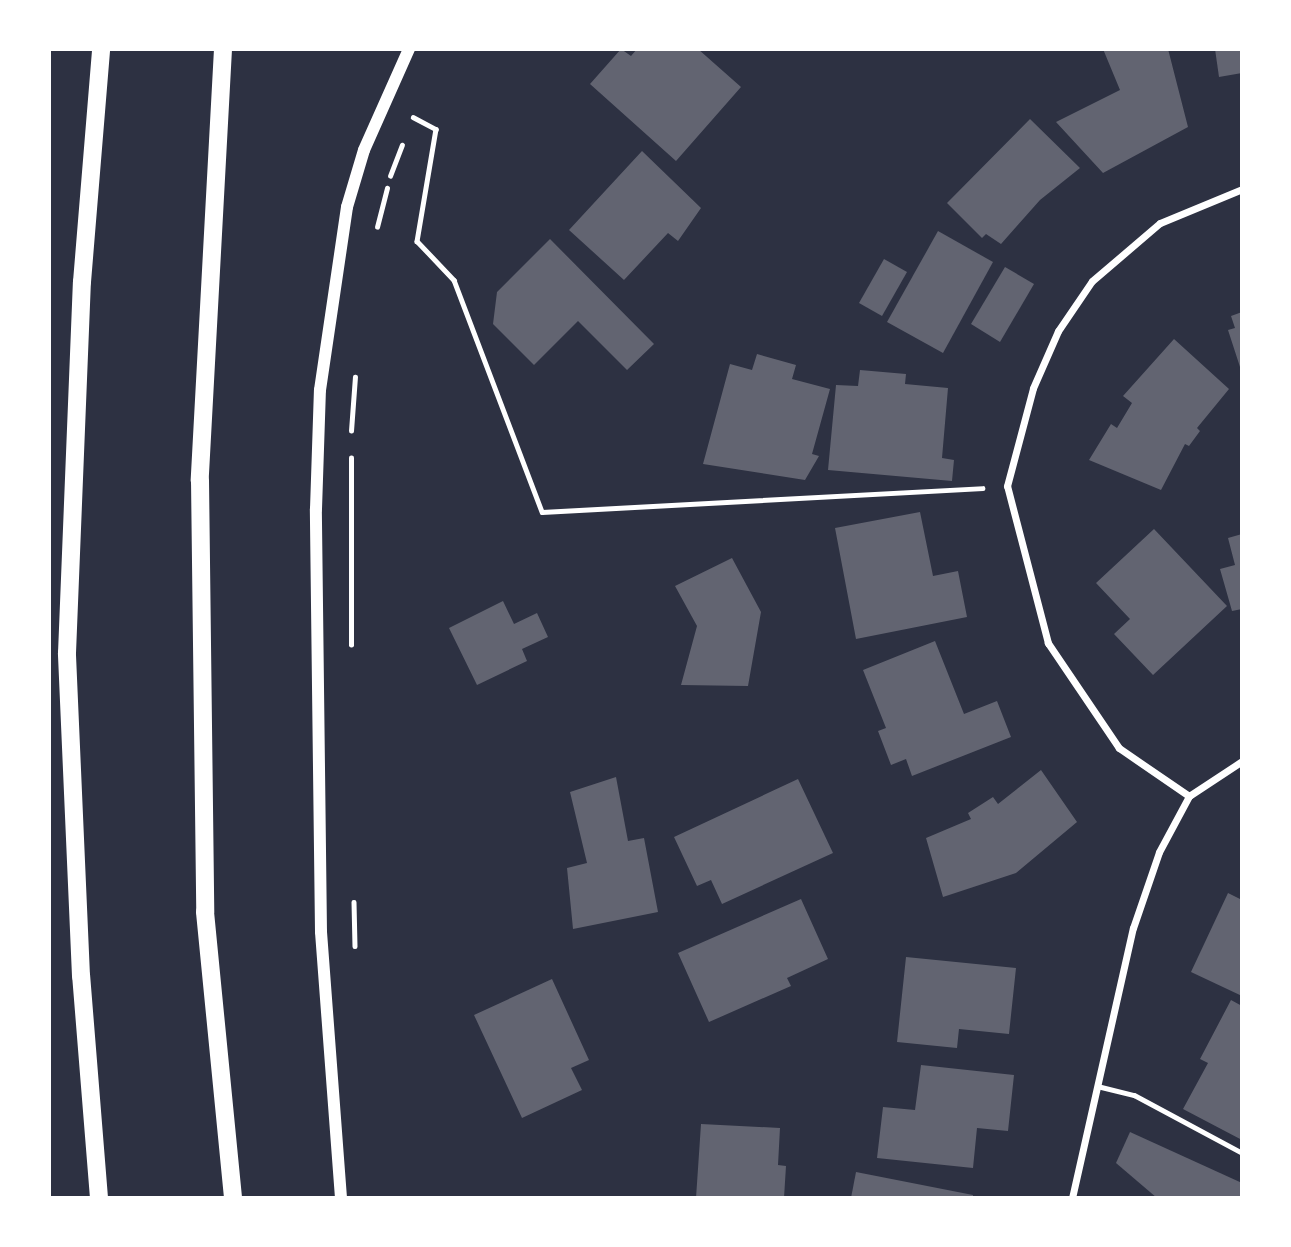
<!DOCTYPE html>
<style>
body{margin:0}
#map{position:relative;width:1291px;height:1247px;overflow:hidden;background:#2d3142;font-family:Overpass,sans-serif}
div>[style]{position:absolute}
.building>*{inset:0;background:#626471}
.path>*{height:4.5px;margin:-2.25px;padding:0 2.25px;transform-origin:2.25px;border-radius:2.25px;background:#fff}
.service>*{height:5px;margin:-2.5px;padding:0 2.5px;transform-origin:2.5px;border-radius:2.5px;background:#fff}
.minor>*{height:7px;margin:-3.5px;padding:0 3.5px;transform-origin:3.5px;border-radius:3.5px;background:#fff}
.tertiary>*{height:12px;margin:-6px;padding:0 6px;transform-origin:6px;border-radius:6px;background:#fff}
.primary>*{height:18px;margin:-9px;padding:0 9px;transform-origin:9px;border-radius:9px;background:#fff}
span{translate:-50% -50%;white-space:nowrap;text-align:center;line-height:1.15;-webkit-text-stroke:6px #fff;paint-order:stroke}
.frame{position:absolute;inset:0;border:51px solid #fff;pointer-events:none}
</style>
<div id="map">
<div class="building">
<i style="clip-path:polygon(621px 49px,631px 56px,637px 49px,698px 49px,741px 87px,676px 161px,590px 84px)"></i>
<i style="clip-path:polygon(1103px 49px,1168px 49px,1188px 127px,1103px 173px,1056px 122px,1120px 90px)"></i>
<i style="clip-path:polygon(1215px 49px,1242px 49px,1242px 73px,1219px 77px)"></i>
<i style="clip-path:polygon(1030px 119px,1080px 168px,1040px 200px,1001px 244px,986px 234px,982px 238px,947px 203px)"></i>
<i style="clip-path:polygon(642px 151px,701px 208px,678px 241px,668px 233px,624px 280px,569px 230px)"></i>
<i style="clip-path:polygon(938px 231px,993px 262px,943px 353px,887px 322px)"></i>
<i style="clip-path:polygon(550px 239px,654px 344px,627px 370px,578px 321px,534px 365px,493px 324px,497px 292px)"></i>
<i style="clip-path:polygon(884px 259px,907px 272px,882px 316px,859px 303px)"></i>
<i style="clip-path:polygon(1005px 267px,1034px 284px,1000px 342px,971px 324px)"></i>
<i style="clip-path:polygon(1242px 312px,1242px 367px,1240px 367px,1228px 330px,1235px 328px,1231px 316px)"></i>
<i style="clip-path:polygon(1174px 339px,1229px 389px,1197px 428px,1200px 431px,1189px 446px,1185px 444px,1161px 490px,1089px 460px,1111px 424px,1117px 428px,1132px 403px,1123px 396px)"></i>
<i style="clip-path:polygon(757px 354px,796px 365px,792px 379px,830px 389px,812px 454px,819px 456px,805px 480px,703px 464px,730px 364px,752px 370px)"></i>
<i style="clip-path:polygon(860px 370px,906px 374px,905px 384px,948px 388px,942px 458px,954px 460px,952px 481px,828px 470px,836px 385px,858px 386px)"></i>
<i style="clip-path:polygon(920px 512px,933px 576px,958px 571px,967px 617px,856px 639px,835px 528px)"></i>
<i style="clip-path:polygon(1154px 529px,1227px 606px,1153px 675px,1114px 634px,1130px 619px,1096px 583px)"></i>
<i style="clip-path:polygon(1242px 534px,1242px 609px,1232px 611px,1220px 569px,1235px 565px,1228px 538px)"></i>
<i style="clip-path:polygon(732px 558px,761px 612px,748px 686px,681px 685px,697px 626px,675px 586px)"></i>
<i style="clip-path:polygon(503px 601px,514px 624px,537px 613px,548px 637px,522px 649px,527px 661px,477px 685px,449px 628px)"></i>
<i style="clip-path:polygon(935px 641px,964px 714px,997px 701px,1011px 737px,912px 776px,906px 759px,891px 765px,878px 731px,886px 728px,863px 670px)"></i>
<i style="clip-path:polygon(1041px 770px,1077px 822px,1016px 873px,943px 897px,926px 838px,971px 819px,968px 813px,993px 797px,998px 804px)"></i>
<i style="clip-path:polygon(616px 777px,628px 841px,644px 838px,658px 912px,573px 929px,567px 868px,587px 863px,570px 792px)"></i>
<i style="clip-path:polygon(798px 779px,833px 853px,722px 904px,711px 880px,697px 886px,674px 837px)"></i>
<i style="clip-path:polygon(1228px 893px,1242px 900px,1242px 996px,1191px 972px)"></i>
<i style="clip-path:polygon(801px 899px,828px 959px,787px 978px,791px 986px,709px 1022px,678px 953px)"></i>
<i style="clip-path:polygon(906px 957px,1016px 968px,1009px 1034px,959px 1029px,957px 1048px,897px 1042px)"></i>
<i style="clip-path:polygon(552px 979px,589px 1060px,571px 1068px,582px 1090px,522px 1118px,474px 1015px)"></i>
<i style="clip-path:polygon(1231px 1000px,1242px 1006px,1242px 1140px,1183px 1109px,1208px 1063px,1200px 1059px)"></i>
<i style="clip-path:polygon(921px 1065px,1014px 1075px,1008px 1131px,977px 1128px,973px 1168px,877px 1158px,883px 1107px,915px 1110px)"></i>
<i style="clip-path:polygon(701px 1124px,780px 1128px,778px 1165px,786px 1166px,784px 1198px,696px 1198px)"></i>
<i style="clip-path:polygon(1130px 1132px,1242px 1183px,1242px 1198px,1157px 1198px,1116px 1163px)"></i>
<i style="clip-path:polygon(856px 1172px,973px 1195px,973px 1198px,851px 1198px)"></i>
</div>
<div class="path">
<i style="left:413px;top:117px;width:26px;rotate:28deg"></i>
<i style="left:436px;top:129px;width:114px;rotate:99.6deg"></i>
<i style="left:417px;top:241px;width:54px;rotate:46.5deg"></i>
<i style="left:454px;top:280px;width:248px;rotate:69.2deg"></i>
<i style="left:542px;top:512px;width:441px;rotate:-3.1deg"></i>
<i style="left:390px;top:176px;width:33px;rotate:-69deg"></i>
<i style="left:377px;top:227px;width:40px;rotate:-75.6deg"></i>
<i style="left:351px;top:431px;width:54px;rotate:-85.8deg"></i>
<i style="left:351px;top:645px;width:187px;rotate:-90deg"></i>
<i style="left:354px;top:902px;width:44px;rotate:88.7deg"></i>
</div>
<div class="service">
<i style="left:1097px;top:1086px;width:38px;rotate:14deg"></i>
<i style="left:1134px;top:1095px;width:123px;rotate:28.2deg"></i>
</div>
<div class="minor">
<i style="left:1189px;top:796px;width:85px;rotate:-145.6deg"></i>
<i style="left:1119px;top:748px;width:127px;rotate:-124.1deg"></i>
<i style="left:1048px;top:643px;width:162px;rotate:-104.6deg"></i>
<i style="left:1007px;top:486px;width:101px;rotate:-75.1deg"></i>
<i style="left:1033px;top:388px;width:62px;rotate:-66.3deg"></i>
<i style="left:1058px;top:331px;width:60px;rotate:-55.8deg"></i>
<i style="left:1092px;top:281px;width:89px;rotate:-40.5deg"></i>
<i style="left:1160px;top:223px;width:89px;rotate:-22.5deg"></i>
<i style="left:1072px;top:1198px;width:277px;rotate:-77.3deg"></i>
<i style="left:1133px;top:928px;width:80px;rotate:-71.1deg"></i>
<i style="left:1159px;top:852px;width:64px;rotate:-61.8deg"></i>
<i style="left:1189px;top:796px;width:64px;rotate:-33.4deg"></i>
</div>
<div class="tertiary">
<i style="left:341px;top:1198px;width:267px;rotate:-94.3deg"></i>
<i style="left:321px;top:932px;width:423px;rotate:-90.7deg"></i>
<i style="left:316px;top:509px;width:119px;rotate:-88.1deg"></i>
<i style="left:320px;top:390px;width:185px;rotate:-81.6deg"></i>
<i style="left:347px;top:207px;width:59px;rotate:-73.4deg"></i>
<i style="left:364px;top:150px;width:111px;rotate:-66deg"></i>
</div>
<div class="primary">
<i style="left:223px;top:49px;width:432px;rotate:93.1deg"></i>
<i style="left:200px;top:480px;width:432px;rotate:89.3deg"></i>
<i style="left:205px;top:912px;width:287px;rotate:84.4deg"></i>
<i style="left:99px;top:1198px;width:223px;rotate:-94.6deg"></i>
<i style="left:81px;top:976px;width:323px;rotate:-92.5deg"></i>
<i style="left:67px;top:653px;width:371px;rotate:-87.7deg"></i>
<i style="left:82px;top:282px;width:234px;rotate:-85.3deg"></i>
</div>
<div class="frame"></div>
</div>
